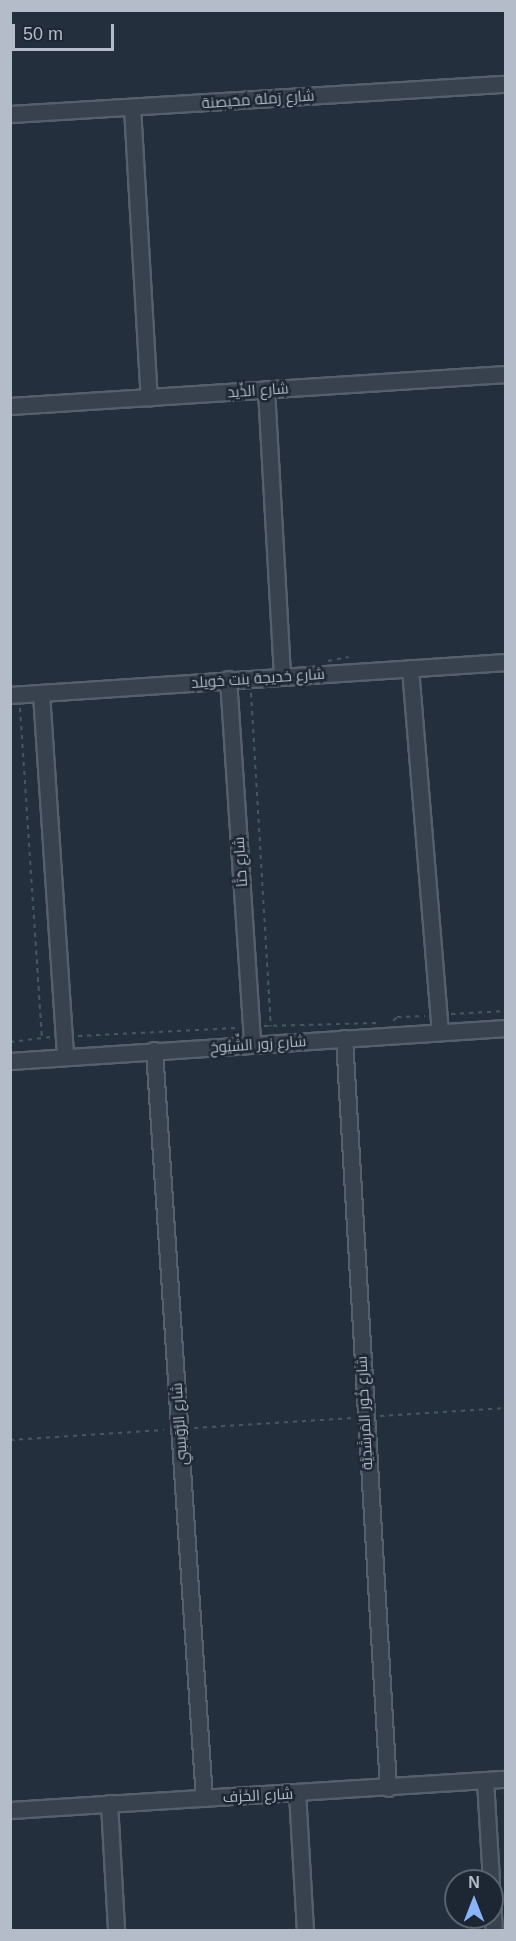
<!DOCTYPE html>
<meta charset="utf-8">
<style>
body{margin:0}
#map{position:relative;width:516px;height:1941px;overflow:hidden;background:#242f3e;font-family:Helvetica,Cairo,sans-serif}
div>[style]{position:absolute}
.path>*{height:2px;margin-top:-1px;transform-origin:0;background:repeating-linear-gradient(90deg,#44595c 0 4.5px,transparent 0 9px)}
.roads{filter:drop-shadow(2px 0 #565f6c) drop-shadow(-2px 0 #565f6c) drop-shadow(0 2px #565f6c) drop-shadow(0 -2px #565f6c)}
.street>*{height:15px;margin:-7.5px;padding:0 7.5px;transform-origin:7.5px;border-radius:7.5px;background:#38414e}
span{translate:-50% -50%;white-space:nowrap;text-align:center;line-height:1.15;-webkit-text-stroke:5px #1d2633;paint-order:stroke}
.street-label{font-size:15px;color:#b4bcc9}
.frame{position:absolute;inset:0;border:12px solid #b4bcc9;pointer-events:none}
.north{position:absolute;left:444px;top:1869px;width:60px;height:60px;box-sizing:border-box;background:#1d2633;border:2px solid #59626f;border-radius:50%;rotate:0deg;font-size:16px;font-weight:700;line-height:24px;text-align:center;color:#b4bcc9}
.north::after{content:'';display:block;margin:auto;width:21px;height:27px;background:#8ab4f8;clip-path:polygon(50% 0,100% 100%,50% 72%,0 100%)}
.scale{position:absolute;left:12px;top:24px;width:102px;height:27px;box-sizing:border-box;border:3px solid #b4bcc9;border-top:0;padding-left:8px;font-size:18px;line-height:21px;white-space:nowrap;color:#b4bcc9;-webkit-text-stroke:4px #1d2633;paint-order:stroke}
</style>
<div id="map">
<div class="path">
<i style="left:328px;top:661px;width:21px;rotate:-11deg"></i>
<i style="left:251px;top:693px;width:334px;rotate:86.6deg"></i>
<i style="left:20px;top:708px;width:331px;rotate:86.2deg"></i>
<i style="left:451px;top:1014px;width:55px;rotate:-3.1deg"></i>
<i style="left:393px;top:1021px;width:6px;rotate:-45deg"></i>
<i style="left:397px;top:1017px;width:28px;rotate:-2deg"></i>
<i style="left:264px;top:1026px;width:113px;rotate:-1.5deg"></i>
<i style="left:78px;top:1036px;width:159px;rotate:-2.9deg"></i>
<i style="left:10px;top:1042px;width:41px;rotate:-7deg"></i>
<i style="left:380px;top:1416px;width:126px;rotate:-3.6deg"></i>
<i style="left:194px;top:1428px;width:159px;rotate:-3.6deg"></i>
<i style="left:10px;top:1440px;width:154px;rotate:-3.7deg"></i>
</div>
<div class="roads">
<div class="street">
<i style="left:132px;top:107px;width:291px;rotate:86.7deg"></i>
<i style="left:10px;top:114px;width:497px;rotate:-3.5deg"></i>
<i style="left:266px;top:389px;width:286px;rotate:86.8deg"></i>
<i style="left:10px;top:406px;width:497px;rotate:-3.7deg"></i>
<i style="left:410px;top:668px;width:365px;rotate:85.3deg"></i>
<i style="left:228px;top:679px;width:366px;rotate:86.2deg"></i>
<i style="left:41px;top:693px;width:364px;rotate:86.2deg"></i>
<i style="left:10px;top:695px;width:497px;rotate:-3.8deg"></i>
<i style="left:344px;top:1038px;width:751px;rotate:86.64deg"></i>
<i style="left:154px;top:1050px;width:750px;rotate:86.18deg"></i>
<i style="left:10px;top:1061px;width:497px;rotate:-3.8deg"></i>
<i style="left:485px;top:1780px;width:101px;rotate:86.6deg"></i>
<i style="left:297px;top:1792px;width:138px;rotate:86.7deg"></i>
<i style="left:109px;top:1803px;width:127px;rotate:86.8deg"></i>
<i style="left:10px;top:1810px;width:497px;rotate:-3.6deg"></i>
<i style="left:492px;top:1896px;width:34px;rotate:87deg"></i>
</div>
</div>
<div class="street-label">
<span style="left:258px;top:99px;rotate:-4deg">شارع رَملة محَيصنة</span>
<span style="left:258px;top:390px;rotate:-4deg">شارع الذِّيد</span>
<span style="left:258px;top:678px;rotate:-4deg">شارع خديجة بنت خويلد</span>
<span style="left:240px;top:862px;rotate:-94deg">شارع حَتَّا</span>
<span style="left:258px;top:1044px;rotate:-4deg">شارع زور الشِّيُوخ</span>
<span style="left:364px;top:1413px;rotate:-93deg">شارع خُور المَرشَدِيَّة</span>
<span style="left:179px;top:1424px;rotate:-94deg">شارع الرُّوَيسِي</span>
<span style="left:258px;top:1795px;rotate:-3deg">شارع الخَزَف</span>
</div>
<div class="frame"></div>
<div class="north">N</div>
<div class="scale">50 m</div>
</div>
